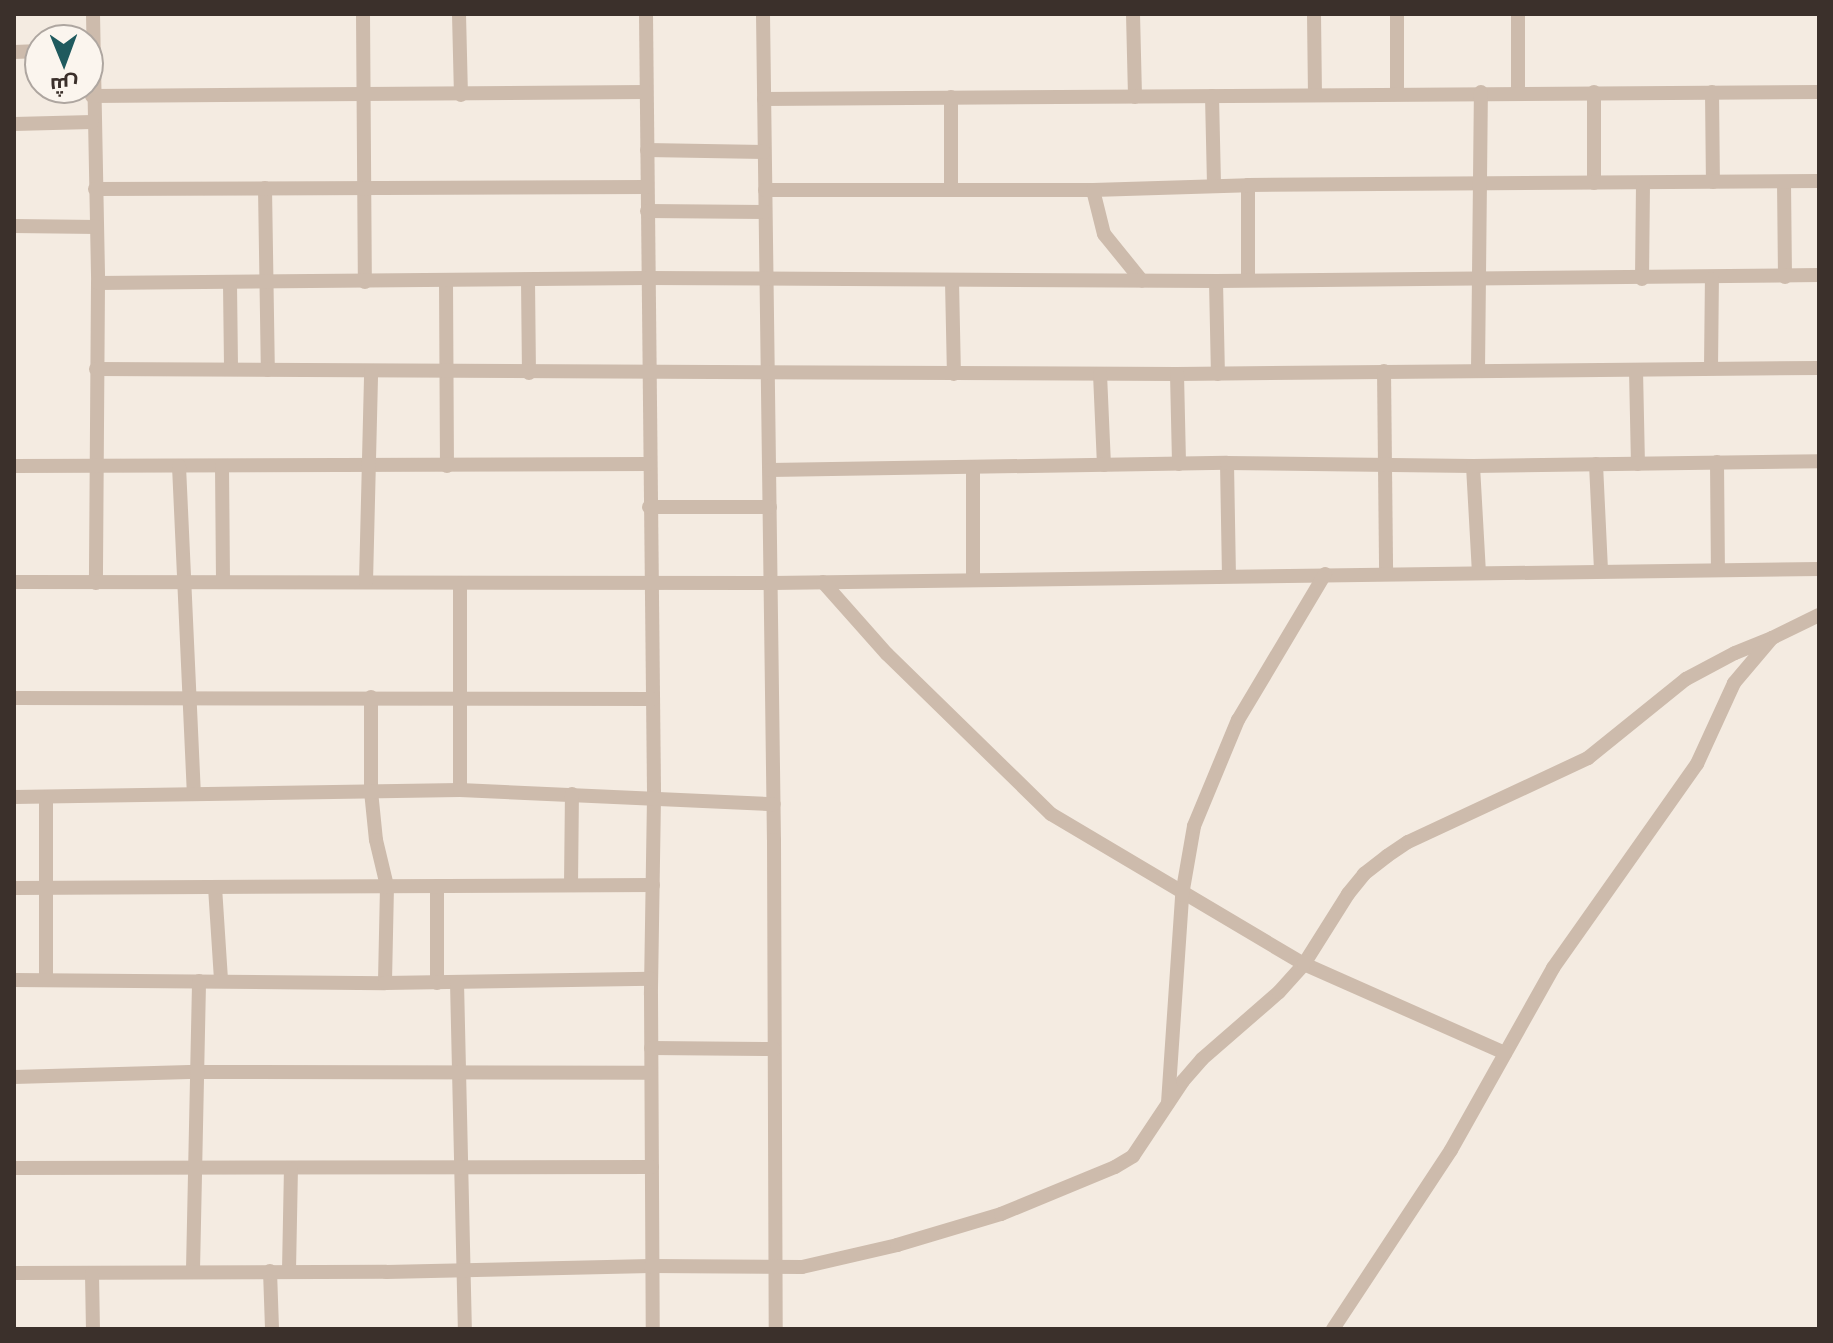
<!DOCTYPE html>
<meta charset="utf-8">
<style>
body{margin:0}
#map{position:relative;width:1833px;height:1343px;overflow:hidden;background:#f4ebe1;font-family:"Asap Condensed",Cairo,sans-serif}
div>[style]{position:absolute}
.minor>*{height:14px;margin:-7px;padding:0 7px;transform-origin:7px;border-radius:7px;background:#cdbbac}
span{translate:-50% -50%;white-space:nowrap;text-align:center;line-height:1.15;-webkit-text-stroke:6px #fbf5ee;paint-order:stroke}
.frame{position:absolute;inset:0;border:16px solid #3b302b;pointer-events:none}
.north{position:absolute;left:24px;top:24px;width:80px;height:80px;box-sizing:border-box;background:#fbf5ee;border:2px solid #aea6a0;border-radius:50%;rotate:179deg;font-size:22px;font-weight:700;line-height:32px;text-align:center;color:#3b302b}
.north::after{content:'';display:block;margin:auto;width:28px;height:36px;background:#1f5a5e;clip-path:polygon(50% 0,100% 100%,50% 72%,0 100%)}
</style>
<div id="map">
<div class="minor">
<i style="left:93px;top:14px;width:269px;rotate:88.9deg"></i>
<i style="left:98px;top:283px;width:300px;rotate:90.4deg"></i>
<i style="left:363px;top:14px;width:268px;rotate:89.6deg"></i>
<i style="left:459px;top:14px;width:81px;rotate:88.6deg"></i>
<i style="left:646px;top:14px;width:783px;rotate:89.41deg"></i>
<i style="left:654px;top:797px;width:198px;rotate:90.9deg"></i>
<i style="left:651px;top:995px;width:334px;rotate:89.7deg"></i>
<i style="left:763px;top:14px;width:826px;rotate:89.24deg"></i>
<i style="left:774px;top:840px;width:489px;rotate:89.8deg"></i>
<i style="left:1133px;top:14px;width:83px;rotate:88.6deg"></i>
<i style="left:1314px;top:14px;width:80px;rotate:89.3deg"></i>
<i style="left:1397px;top:14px;width:80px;rotate:90deg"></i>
<i style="left:1518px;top:14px;width:78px;rotate:90deg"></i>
<i style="left:14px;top:52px;width:26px;rotate:-2deg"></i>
<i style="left:1712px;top:92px;width:90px;rotate:89.4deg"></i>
<i style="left:92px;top:96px;width:554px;rotate:-0.41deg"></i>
<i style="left:1212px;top:96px;width:90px;rotate:88.7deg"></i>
<i style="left:951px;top:97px;width:92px;rotate:90deg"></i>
<i style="left:764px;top:99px;width:1055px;rotate:-0.38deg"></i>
<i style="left:14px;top:124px;width:78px;rotate:-1.5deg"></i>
<i style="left:647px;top:150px;width:117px;rotate:1deg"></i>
<i style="left:1784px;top:182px;width:95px;rotate:89.4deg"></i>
<i style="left:1594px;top:183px;width:91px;rotate:-90deg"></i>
<i style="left:1248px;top:185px;width:95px;rotate:90deg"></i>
<i style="left:265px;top:188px;width:182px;rotate:89.1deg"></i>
<i style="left:95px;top:189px;width:552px;rotate:-0.21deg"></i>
<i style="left:765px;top:190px;width:328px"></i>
<i style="left:1093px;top:190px;width:155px;rotate:-1.8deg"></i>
<i style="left:1248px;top:185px;width:571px;rotate:-0.4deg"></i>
<i style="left:1093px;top:190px;width:45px;rotate:76deg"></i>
<i style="left:1104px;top:234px;width:60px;rotate:51deg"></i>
<i style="left:647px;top:211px;width:118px;rotate:0.5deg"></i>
<i style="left:14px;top:226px;width:83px;rotate:0.7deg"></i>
<i style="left:1642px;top:279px;width:96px;rotate:-89.4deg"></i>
<i style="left:528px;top:280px;width:93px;rotate:89.4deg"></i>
<i style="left:446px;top:281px;width:185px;rotate:89.7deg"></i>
<i style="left:952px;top:281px;width:93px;rotate:88.8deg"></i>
<i style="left:1216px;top:281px;width:93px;rotate:88.8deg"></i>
<i style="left:98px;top:283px;width:549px;rotate:-0.52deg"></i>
<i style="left:647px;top:278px;width:569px;rotate:0.3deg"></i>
<i style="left:1216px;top:281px;width:603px;rotate:-0.57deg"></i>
<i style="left:230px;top:284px;width:85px;rotate:89.3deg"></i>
<i style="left:1711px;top:368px;width:89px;rotate:-89.4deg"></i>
<i style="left:96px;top:369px;width:1081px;rotate:0.27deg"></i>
<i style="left:1177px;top:374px;width:642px;rotate:-0.54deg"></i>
<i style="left:1478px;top:370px;width:278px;rotate:-89.4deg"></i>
<i style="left:1636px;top:370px;width:94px;rotate:88.8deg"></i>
<i style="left:1384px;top:371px;width:202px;rotate:89.4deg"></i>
<i style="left:1100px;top:374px;width:91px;rotate:87.5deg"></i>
<i style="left:1177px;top:374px;width:90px;rotate:88.7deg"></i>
<i style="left:1717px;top:462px;width:108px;rotate:89.5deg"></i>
<i style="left:1227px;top:463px;width:112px;rotate:89deg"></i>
<i style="left:1596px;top:464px;width:107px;rotate:87.3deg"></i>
<i style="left:14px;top:466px;width:635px;rotate:-0.18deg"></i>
<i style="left:179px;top:466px;width:328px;rotate:87.4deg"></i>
<i style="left:222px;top:466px;width:116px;rotate:89.5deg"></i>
<i style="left:1473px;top:466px;width:106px;rotate:86.8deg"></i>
<i style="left:770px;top:470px;width:457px;rotate:-0.9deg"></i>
<i style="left:1227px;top:463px;width:246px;rotate:0.7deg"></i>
<i style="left:1473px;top:466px;width:346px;rotate:-0.8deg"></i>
<i style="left:649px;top:507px;width:121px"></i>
<i style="left:973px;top:580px;width:113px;rotate:-90deg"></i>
<i style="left:14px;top:582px;width:758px;rotate:0.08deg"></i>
<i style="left:772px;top:583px;width:1047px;rotate:-0.77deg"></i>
<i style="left:366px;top:582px;width:211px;rotate:-88.6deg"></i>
<i style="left:823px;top:582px;width:96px;rotate:48.4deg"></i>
<i style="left:887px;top:654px;width:229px;rotate:44.3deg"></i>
<i style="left:1051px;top:814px;width:294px;rotate:30.7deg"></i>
<i style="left:1304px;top:964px;width:220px;rotate:23.9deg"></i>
<i style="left:371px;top:697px;width:94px;rotate:90deg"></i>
<i style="left:371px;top:791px;width:49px;rotate:84.2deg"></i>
<i style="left:376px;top:840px;width:47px;rotate:76.6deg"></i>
<i style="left:387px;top:886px;width:97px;rotate:91.2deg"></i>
<i style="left:14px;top:698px;width:639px;rotate:0.09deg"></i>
<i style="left:460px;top:790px;width:207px;rotate:-90deg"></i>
<i style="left:14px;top:797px;width:446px;rotate:-0.9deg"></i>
<i style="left:460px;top:790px;width:314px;rotate:2.6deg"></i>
<i style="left:571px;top:885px;width:91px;rotate:-89.4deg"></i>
<i style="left:437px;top:886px;width:97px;rotate:90deg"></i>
<i style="left:215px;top:887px;width:94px;rotate:86.3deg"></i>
<i style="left:14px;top:888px;width:639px;rotate:-0.27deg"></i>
<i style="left:46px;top:979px;width:182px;rotate:-90deg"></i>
<i style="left:14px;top:980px;width:371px;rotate:0.5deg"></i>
<i style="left:385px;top:983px;width:266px;rotate:-0.9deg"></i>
<i style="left:457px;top:982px;width:347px;rotate:88.7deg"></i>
<i style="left:651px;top:1048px;width:123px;rotate:0.5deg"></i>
<i style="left:14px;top:1077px;width:184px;rotate:-1.6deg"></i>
<i style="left:198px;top:1072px;width:453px;rotate:0.1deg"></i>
<i style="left:1168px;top:1103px;width:208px;rotate:-86.1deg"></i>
<i style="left:1182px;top:895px;width:70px;rotate:-80.1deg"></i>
<i style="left:1194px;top:826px;width:115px;rotate:-67.5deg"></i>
<i style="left:1238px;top:720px;width:170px;rotate:-59.2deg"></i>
<i style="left:14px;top:1168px;width:638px;rotate:-0.09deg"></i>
<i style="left:193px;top:1270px;width:289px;rotate:-88.8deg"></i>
<i style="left:270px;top:1271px;width:58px;rotate:88deg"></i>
<i style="left:289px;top:1271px;width:102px;rotate:-88.9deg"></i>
<i style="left:14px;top:1273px;width:372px;rotate:-0.2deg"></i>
<i style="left:386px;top:1272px;width:265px;rotate:-1.3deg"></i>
<i style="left:651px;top:1266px;width:151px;rotate:0.4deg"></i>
<i style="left:802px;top:1267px;width:98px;rotate:-13deg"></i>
<i style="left:897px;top:1245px;width:109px;rotate:-16.6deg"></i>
<i style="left:1001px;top:1214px;width:123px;rotate:-22.4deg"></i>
<i style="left:1115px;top:1167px;width:21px;rotate:-31deg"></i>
<i style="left:1133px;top:1156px;width:90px;rotate:-56.3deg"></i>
<i style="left:1183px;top:1081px;width:29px;rotate:-49deg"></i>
<i style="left:1202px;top:1059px;width:102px;rotate:-41deg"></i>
<i style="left:1279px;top:992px;width:38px;rotate:-48deg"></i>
<i style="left:1304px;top:964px;width:83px;rotate:-57.8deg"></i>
<i style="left:1348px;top:894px;width:26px;rotate:-51deg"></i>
<i style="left:1364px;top:874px;width:29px;rotate:-38deg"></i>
<i style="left:1387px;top:856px;width:25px;rotate:-34deg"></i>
<i style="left:1408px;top:842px;width:199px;rotate:-25deg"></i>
<i style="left:1588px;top:758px;width:126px;rotate:-38.9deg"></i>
<i style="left:1686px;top:679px;width:55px;rotate:-28deg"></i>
<i style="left:1735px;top:653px;width:40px;rotate:-22deg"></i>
<i style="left:92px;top:1274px;width:55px;rotate:89deg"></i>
<i style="left:1333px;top:1329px;width:214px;rotate:-56.6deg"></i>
<i style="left:1451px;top:1150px;width:209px;rotate:-60.7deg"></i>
<i style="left:1553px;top:968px;width:250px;rotate:-54.8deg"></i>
<i style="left:1697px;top:764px;width:89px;rotate:-65.4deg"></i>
<i style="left:1734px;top:683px;width:59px;rotate:-49.8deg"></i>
<i style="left:1772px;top:638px;width:52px;rotate:-26.1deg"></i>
</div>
<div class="frame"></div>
<div class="north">ش</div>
</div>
